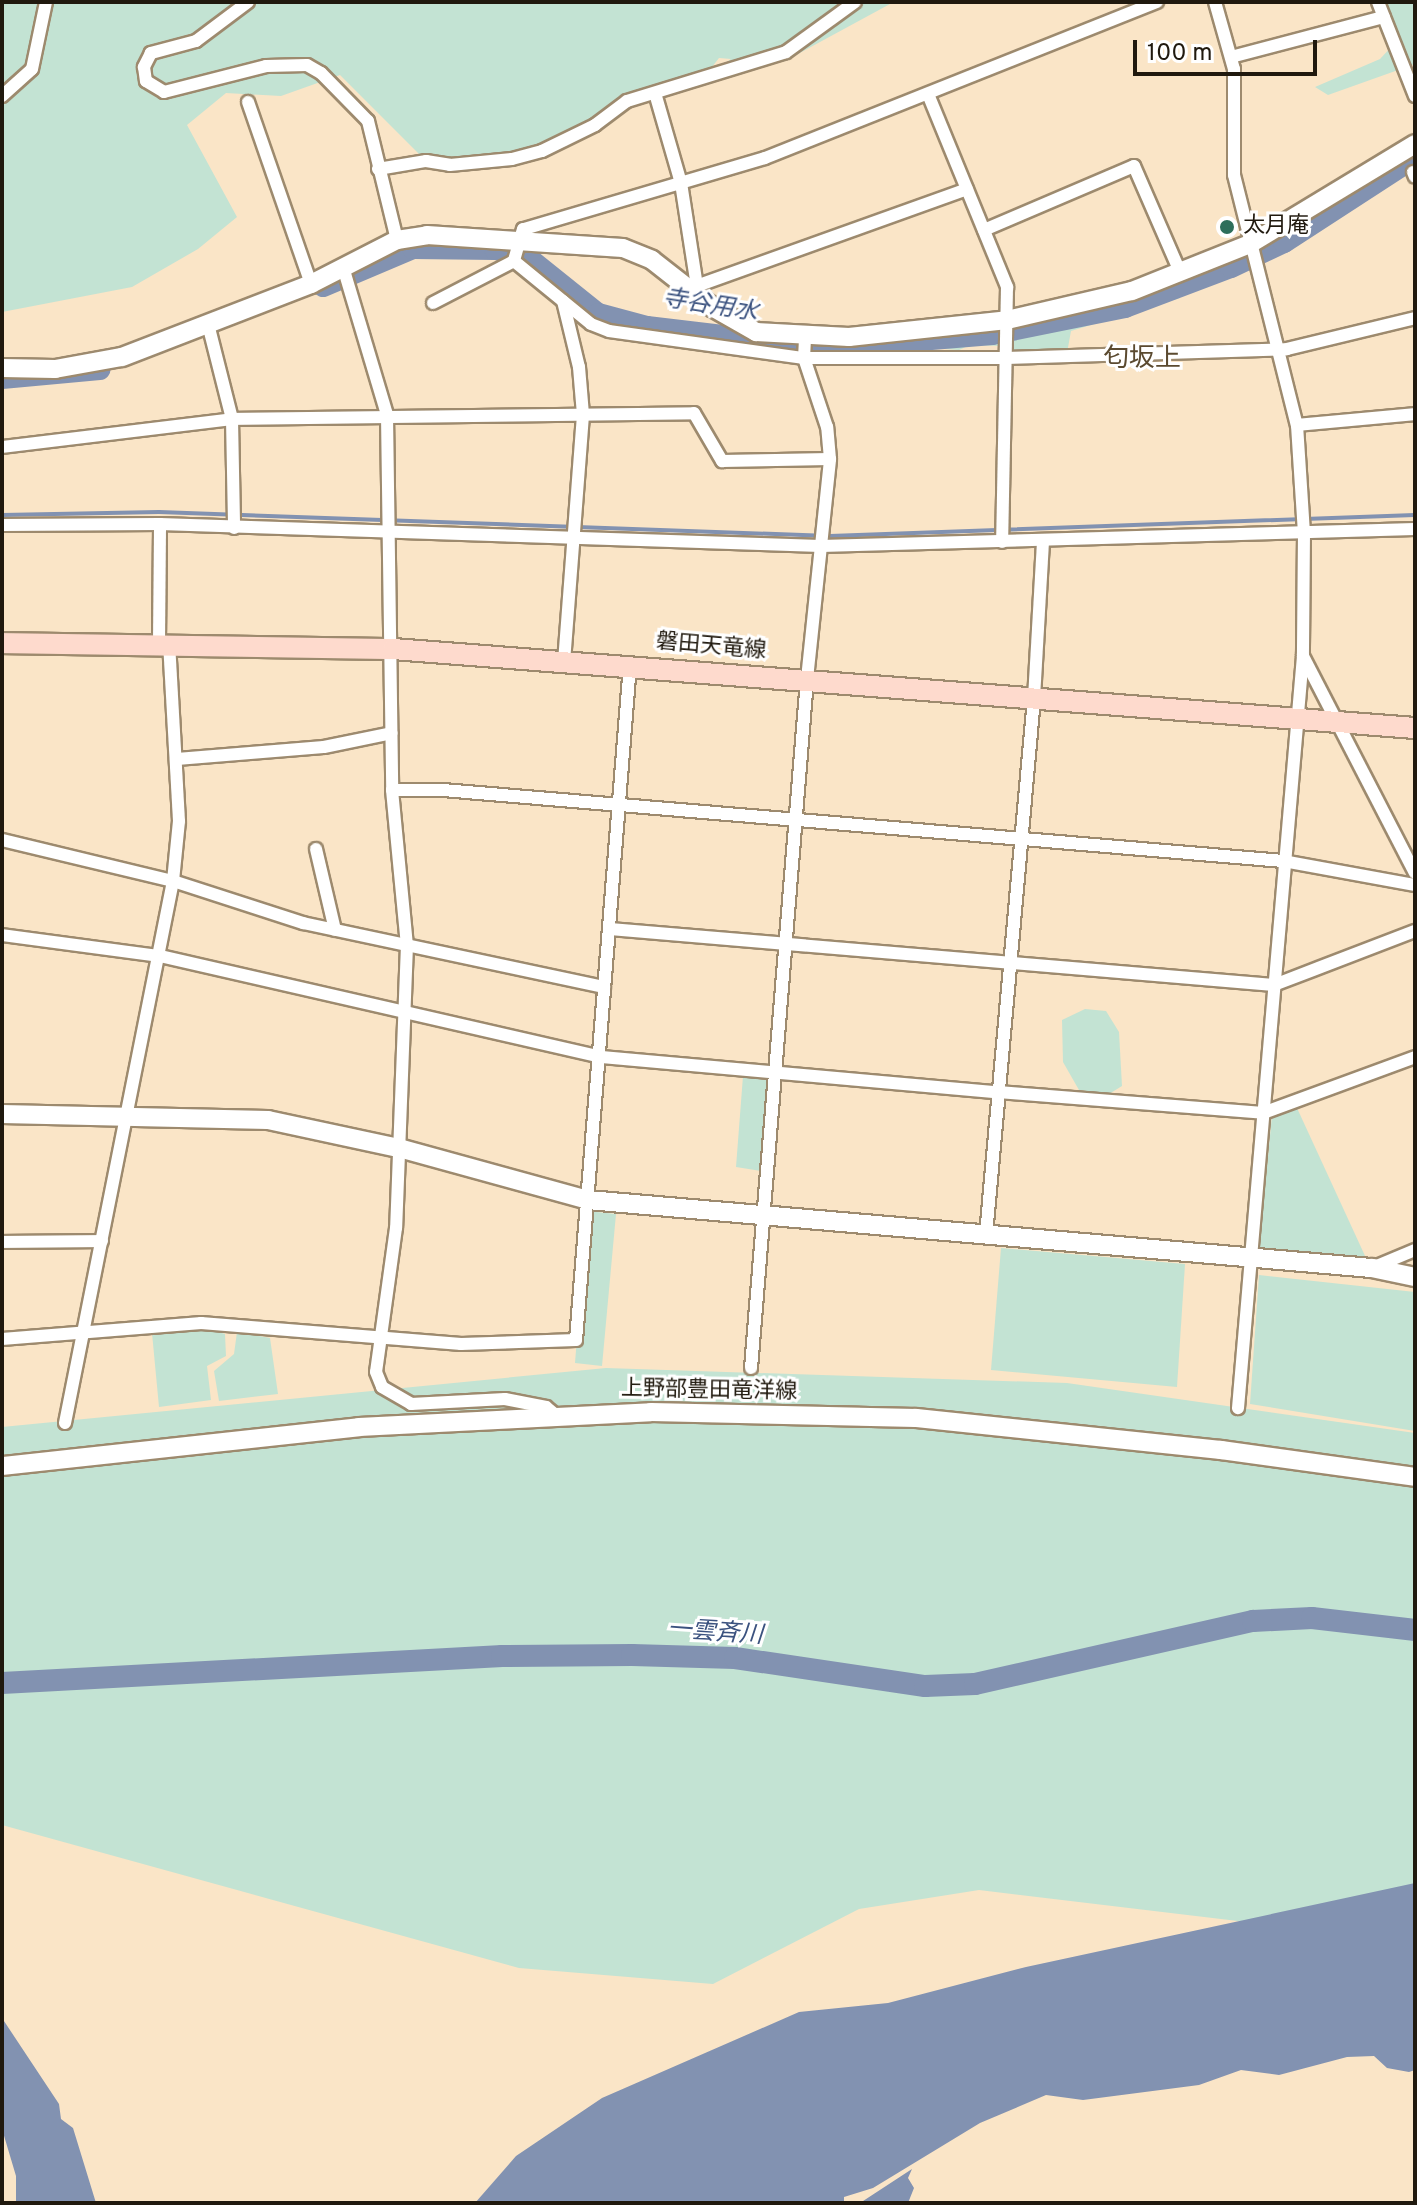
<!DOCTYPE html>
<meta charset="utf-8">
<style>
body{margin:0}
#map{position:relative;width:1417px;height:2205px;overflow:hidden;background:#fae5c7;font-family:Overpass,"Noto Sans JP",sans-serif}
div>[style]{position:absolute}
.green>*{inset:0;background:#c3e3d3}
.water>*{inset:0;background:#8292b1}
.stream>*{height:4px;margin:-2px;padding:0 2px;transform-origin:2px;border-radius:2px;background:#8292b1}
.river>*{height:22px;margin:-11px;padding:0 11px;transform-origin:11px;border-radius:11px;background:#8292b1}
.roads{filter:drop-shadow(2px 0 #9d8a6e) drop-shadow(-2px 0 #9d8a6e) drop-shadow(0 2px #9d8a6e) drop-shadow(0 -2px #9d8a6e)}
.street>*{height:12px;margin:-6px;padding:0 6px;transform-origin:6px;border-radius:6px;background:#fff}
.secondary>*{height:18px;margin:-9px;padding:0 9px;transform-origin:9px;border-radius:9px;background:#fff}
.primary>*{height:20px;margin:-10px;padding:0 10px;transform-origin:10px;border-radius:10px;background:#fedacd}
.dots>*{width:22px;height:22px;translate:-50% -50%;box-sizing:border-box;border:4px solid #fff;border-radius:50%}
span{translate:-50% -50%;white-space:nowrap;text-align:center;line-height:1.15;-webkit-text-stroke:6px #fff;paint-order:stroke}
.poi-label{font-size:22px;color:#20190e}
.left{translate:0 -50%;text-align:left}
.street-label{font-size:22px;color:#20190e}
.water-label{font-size:24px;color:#3b527f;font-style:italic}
.quarter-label{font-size:26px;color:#5b4a30}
.frame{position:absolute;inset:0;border:4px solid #20190e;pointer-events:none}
.scale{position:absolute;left:1133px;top:40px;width:184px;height:36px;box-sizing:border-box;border:4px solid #20190e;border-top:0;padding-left:10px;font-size:24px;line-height:28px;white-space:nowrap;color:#20190e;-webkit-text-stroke:6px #fff;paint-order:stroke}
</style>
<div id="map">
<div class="green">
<i style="clip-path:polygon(2px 2px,909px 2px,890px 4px,785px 61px,705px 78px,731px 59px,719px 58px,712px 67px,617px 108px,556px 145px,486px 161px,419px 154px,340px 75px,281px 96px,226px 93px,187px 125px,237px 217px,198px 249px,132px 287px,2px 312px)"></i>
<i style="clip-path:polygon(1378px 2px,1415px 2px,1415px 64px,1328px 95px,1315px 87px,1380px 59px,1394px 44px)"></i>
<i style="clip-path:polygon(1174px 284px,1180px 298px,1071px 331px,1067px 353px,1006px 355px,1002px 346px,970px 345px,959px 350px,902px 346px,874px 353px,870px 345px,1001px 326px)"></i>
<i style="clip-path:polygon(1085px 1009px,1106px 1011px,1119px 1032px,1122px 1086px,1109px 1094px,1079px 1090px,1063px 1062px,1062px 1020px)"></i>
<i style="clip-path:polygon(743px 1076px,769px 1079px,761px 1171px,736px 1167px)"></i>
<i style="clip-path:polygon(1297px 1108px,1366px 1258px,1259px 1249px,1272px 1115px)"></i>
<i style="clip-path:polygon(587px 1211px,616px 1214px,602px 1366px,575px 1363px)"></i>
<i style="clip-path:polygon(1001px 1248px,1185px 1264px,1177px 1387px,991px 1370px)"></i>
<i style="clip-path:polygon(1259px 1275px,1415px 1292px,1415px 1431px,1250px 1404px)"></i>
<i style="clip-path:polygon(193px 1324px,225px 1334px,226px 1356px,207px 1366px,211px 1400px,159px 1407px,152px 1333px)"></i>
<i style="clip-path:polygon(237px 1332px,270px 1338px,278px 1394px,219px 1401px,214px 1371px,234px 1354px)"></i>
<i style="clip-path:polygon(606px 1368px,1067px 1383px,1415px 1433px,1415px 1889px,1246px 1922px,979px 1890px,859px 1909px,713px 1984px,519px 1968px,2px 1825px,2px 1427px)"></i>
</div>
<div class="water">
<i style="clip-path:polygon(1415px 1883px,1415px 2070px,1409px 2072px,1387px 2068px,1374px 2056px,1347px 2057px,1279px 2075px,1241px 2070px,1199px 2085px,1083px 2100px,1046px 2095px,980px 2123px,873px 2188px,844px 2197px,844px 2203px,475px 2203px,516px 2156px,602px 2098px,799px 2012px,888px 2003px,1026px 1967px)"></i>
<i style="clip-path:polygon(2px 2018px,59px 2104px,61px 2119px,73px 2128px,96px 2203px,16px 2203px,16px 2176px,2px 2129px)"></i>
<i style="clip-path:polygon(912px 2169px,908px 2178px,914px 2188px,908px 2203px,860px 2203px)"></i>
</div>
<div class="stream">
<i style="left:2px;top:515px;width:157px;rotate:-1.1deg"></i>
<i style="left:159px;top:512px;width:671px;rotate:2.05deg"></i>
<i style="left:830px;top:536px;width:585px;rotate:-2.06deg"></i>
</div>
<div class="river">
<i style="left:323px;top:286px;width:98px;rotate:-22.9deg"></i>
<i style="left:413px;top:248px;width:82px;rotate:0.7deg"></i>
<i style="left:495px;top:249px;width:28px;rotate:10deg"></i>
<i style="left:523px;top:254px;width:96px;rotate:38.7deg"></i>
<i style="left:598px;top:314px;width:51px;rotate:14.9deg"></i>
<i style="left:647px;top:327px;width:176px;rotate:6.8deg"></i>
<i style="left:822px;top:348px;width:171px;rotate:-4.7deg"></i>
<i style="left:992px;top:334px;width:136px;rotate:-11.5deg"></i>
<i style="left:1125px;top:307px;width:113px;rotate:-20.7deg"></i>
<i style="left:1231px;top:267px;width:59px;rotate:-25.3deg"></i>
<i style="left:1284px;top:242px;width:156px;rotate:-33deg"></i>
<i style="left:2px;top:378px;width:98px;rotate:-5.2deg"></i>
<i style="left:2px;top:1683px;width:501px;rotate:-3.09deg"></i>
<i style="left:502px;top:1656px;width:130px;rotate:-0.4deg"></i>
<i style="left:632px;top:1655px;width:103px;rotate:1.7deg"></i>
<i style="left:735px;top:1658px;width:192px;rotate:8.4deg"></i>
<i style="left:925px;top:1686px;width:50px;rotate:-2.3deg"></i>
<i style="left:975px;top:1684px;width:285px;rotate:-12.8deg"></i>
<i style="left:1253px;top:1621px;width:59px;rotate:-2.9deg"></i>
<i style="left:1312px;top:1618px;width:104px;rotate:6.6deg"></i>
</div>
<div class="roads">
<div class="street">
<i style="left:248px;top:2px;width:65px;rotate:143.1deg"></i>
<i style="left:196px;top:41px;width:47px;rotate:165.1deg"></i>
<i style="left:151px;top:53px;width:16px;rotate:117deg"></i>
<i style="left:144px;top:67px;width:14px;rotate:82deg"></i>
<i style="left:146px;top:81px;width:21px;rotate:31deg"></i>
<i style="left:164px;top:92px;width:105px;rotate:-14.3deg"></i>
<i style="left:266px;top:66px;width:41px;rotate:-1.4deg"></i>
<i style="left:307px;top:65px;width:16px;rotate:30deg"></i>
<i style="left:321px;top:73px;width:67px;rotate:45.6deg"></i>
<i style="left:368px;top:121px;width:122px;rotate:76.3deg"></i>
<i style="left:1157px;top:2px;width:422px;rotate:158.3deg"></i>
<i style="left:765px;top:158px;width:252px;rotate:163.6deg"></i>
<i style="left:523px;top:229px;width:33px;rotate:106deg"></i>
<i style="left:514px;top:261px;width:99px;rotate:39.3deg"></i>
<i style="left:591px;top:324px;width:19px;rotate:21deg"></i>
<i style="left:609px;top:331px;width:197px;rotate:7.9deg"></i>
<i style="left:804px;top:358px;width:202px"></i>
<i style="left:1006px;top:358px;width:281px;rotate:-1.8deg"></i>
<i style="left:1287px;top:349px;width:132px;rotate:-13.6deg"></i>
<i style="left:1215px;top:2px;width:70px;rotate:74.2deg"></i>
<i style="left:1234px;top:69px;width:106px;rotate:90deg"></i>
<i style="left:1234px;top:175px;width:258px;rotate:75.9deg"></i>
<i style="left:1297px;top:425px;width:108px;rotate:86.3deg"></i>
<i style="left:1304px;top:533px;width:123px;rotate:90.5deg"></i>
<i style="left:1303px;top:656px;width:755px;rotate:94.94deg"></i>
<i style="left:1378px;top:2px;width:101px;rotate:68.5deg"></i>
<i style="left:1231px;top:57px;width:158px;rotate:-14.7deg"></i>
<i style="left:655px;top:93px;width:94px;rotate:73.9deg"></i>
<i style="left:681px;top:183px;width:104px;rotate:81.2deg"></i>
<i style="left:928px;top:94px;width:209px;rotate:67.7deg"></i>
<i style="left:1007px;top:287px;width:255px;rotate:91.1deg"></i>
<i style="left:2px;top:96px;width:40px;rotate:-42deg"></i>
<i style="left:32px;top:69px;width:68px;rotate:-78.2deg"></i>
<i style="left:248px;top:102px;width:193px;rotate:70.9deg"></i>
<i style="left:378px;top:169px;width:49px;rotate:-9.5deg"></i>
<i style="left:426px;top:161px;width:24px;rotate:9deg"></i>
<i style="left:450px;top:165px;width:62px;rotate:-5.5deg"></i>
<i style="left:512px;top:159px;width:31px;rotate:-15deg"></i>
<i style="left:542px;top:151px;width:59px;rotate:-26.1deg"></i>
<i style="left:595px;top:125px;width:40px;rotate:-37deg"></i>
<i style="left:627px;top:101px;width:166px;rotate:-17.1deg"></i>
<i style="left:786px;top:52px;width:85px;rotate:-35.9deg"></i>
<i style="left:1413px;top:172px;width:5px;rotate:68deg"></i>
<i style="left:984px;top:230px;width:163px;rotate:-23.1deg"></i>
<i style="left:1134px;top:166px;width:116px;rotate:66.5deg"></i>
<i style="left:343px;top:267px;width:154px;rotate:73.4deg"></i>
<i style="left:387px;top:415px;width:375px;rotate:89.2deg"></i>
<i style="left:392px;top:790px;width:156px;rotate:84.5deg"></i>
<i style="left:407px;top:945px;width:283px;rotate:92.2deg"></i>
<i style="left:396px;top:1228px;width:145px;rotate:97.9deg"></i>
<i style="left:376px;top:1372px;width:16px;rotate:68deg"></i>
<i style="left:382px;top:1387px;width:34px;rotate:30deg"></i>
<i style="left:411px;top:1404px;width:94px;rotate:-3deg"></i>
<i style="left:505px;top:1399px;width:42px;rotate:11deg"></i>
<i style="left:546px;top:1407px;width:14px;rotate:39deg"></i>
<i style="left:691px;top:288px;width:293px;rotate:-19.7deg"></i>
<i style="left:563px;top:301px;width:68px;rotate:76.4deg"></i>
<i style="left:579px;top:367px;width:48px;rotate:85.2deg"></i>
<i style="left:583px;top:415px;width:246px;rotate:94.4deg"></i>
<i style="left:433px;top:303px;width:91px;rotate:-27.4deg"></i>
<i style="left:208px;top:324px;width:98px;rotate:75.8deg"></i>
<i style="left:232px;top:419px;width:109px;rotate:88.9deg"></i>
<i style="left:1297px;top:425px;width:119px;rotate:-5.3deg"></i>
<i style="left:2px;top:447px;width:232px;rotate:-6.9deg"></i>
<i style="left:232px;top:419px;width:462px;rotate:-0.7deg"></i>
<i style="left:694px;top:413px;width:56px;rotate:59.7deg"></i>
<i style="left:722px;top:461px;width:108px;rotate:-1.1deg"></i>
<i style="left:2px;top:525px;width:158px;rotate:-0.4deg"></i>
<i style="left:160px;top:524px;width:661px;rotate:1.91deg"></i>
<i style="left:821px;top:546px;width:594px;rotate:-1.64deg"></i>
<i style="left:159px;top:643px;width:119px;rotate:-89.5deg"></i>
<i style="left:1303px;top:656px;width:244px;rotate:62.7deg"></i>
<i style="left:177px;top:759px;width:147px;rotate:-4.7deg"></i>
<i style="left:324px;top:747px;width:69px;rotate:-11.6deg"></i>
<i style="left:392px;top:790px;width:51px"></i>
<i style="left:443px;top:790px;width:843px;rotate:4.83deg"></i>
<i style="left:1283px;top:861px;width:134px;rotate:10.3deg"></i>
<i style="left:2px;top:840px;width:176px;rotate:13.5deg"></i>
<i style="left:173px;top:881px;width:137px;rotate:17.9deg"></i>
<i style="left:303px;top:923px;width:308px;rotate:12deg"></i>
<i style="left:316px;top:849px;width:83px;rotate:76.8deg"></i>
<i style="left:610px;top:929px;width:666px;rotate:4.82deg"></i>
<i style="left:1274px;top:985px;width:151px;rotate:-21deg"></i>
<i style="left:2px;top:935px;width:159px;rotate:7.6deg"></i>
<i style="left:160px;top:956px;width:453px;rotate:12.9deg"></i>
<i style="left:602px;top:1057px;width:398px;rotate:5.1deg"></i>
<i style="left:998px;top:1092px;width:266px;rotate:4.5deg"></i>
<i style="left:1263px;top:1113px;width:162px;rotate:-20.2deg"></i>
<i style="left:986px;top:1235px;width:539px;rotate:-84.89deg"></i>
<i style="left:1034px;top:698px;width:157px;rotate:-86.7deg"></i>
<i style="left:2px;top:1242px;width:100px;rotate:-0.6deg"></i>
<i style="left:1372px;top:1268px;width:47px;rotate:-22.7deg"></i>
<i style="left:2px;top:1339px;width:200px;rotate:-4.6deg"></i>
<i style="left:201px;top:1323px;width:261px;rotate:4.6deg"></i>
<i style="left:461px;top:1344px;width:115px;rotate:-2deg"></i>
<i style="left:576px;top:1340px;width:678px;rotate:-85.43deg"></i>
<i style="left:751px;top:1368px;width:691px;rotate:-85.35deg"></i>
<i style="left:807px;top:679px;width:221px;rotate:-84deg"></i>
<i style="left:830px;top:459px;width:32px;rotate:-95deg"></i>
<i style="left:827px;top:427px;width:73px;rotate:-108.4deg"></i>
<i style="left:804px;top:358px;width:20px;rotate:-87deg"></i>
<i style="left:65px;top:1423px;width:553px;rotate:-78.73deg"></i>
<i style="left:173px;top:881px;width:60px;rotate:-84.3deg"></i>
<i style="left:179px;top:821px;width:178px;rotate:-93.2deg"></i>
</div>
<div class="secondary">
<i style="left:2px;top:368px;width:53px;rotate:1.1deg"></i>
<i style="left:55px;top:369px;width:68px;rotate:-10.2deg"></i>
<i style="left:122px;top:357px;width:203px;rotate:-21.1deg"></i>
<i style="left:311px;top:284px;width:97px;rotate:-27.1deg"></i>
<i style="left:397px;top:240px;width:30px;rotate:-9deg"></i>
<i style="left:427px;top:235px;width:196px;rotate:3.8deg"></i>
<i style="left:623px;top:248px;width:31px;rotate:22deg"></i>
<i style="left:652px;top:260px;width:76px;rotate:38.1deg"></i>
<i style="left:712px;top:307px;width:51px;rotate:29.6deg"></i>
<i style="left:756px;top:332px;width:93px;rotate:3.1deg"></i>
<i style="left:849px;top:337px;width:159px;rotate:-6.1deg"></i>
<i style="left:1007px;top:320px;width:128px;rotate:-13.1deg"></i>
<i style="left:1132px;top:291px;width:127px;rotate:-21.7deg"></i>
<i style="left:1250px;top:244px;width:193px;rotate:-31.2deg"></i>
<i style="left:2px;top:1114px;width:266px;rotate:1.3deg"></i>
<i style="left:268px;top:1120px;width:134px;rotate:12.1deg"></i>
<i style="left:399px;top:1148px;width:196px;rotate:15.4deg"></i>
<i style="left:588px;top:1200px;width:787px;rotate:4.96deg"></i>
<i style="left:1372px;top:1268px;width:44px;rotate:11.8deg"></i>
<i style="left:2px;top:1466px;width:359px;rotate:-6.2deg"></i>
<i style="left:359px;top:1427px;width:292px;rotate:-2.9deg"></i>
<i style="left:651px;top:1412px;width:265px;rotate:1.3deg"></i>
<i style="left:916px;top:1418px;width:307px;rotate:6deg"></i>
<i style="left:1221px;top:1450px;width:196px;rotate:7.9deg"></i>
</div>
<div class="primary">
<i style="left:2px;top:643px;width:391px;rotate:0.9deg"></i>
<i style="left:393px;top:649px;width:1025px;rotate:4.42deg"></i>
</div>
</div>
<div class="dots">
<i style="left:1227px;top:227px;background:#2e6e5b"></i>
</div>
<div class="poi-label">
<span class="left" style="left:1243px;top:227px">太月庵</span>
</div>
<div class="street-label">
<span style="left:711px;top:647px;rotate:5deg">磐田天竜線</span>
<span style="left:709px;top:1391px;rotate:1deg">上野部豊田竜洋線</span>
</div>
<div class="water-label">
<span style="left:710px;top:307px;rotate:9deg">寺谷用水</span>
<span style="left:715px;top:1634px;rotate:4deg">一雲斉川</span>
</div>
<div class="quarter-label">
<span style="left:1142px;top:360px">匂坂上</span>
</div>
<div class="frame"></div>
<div class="scale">100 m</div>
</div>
